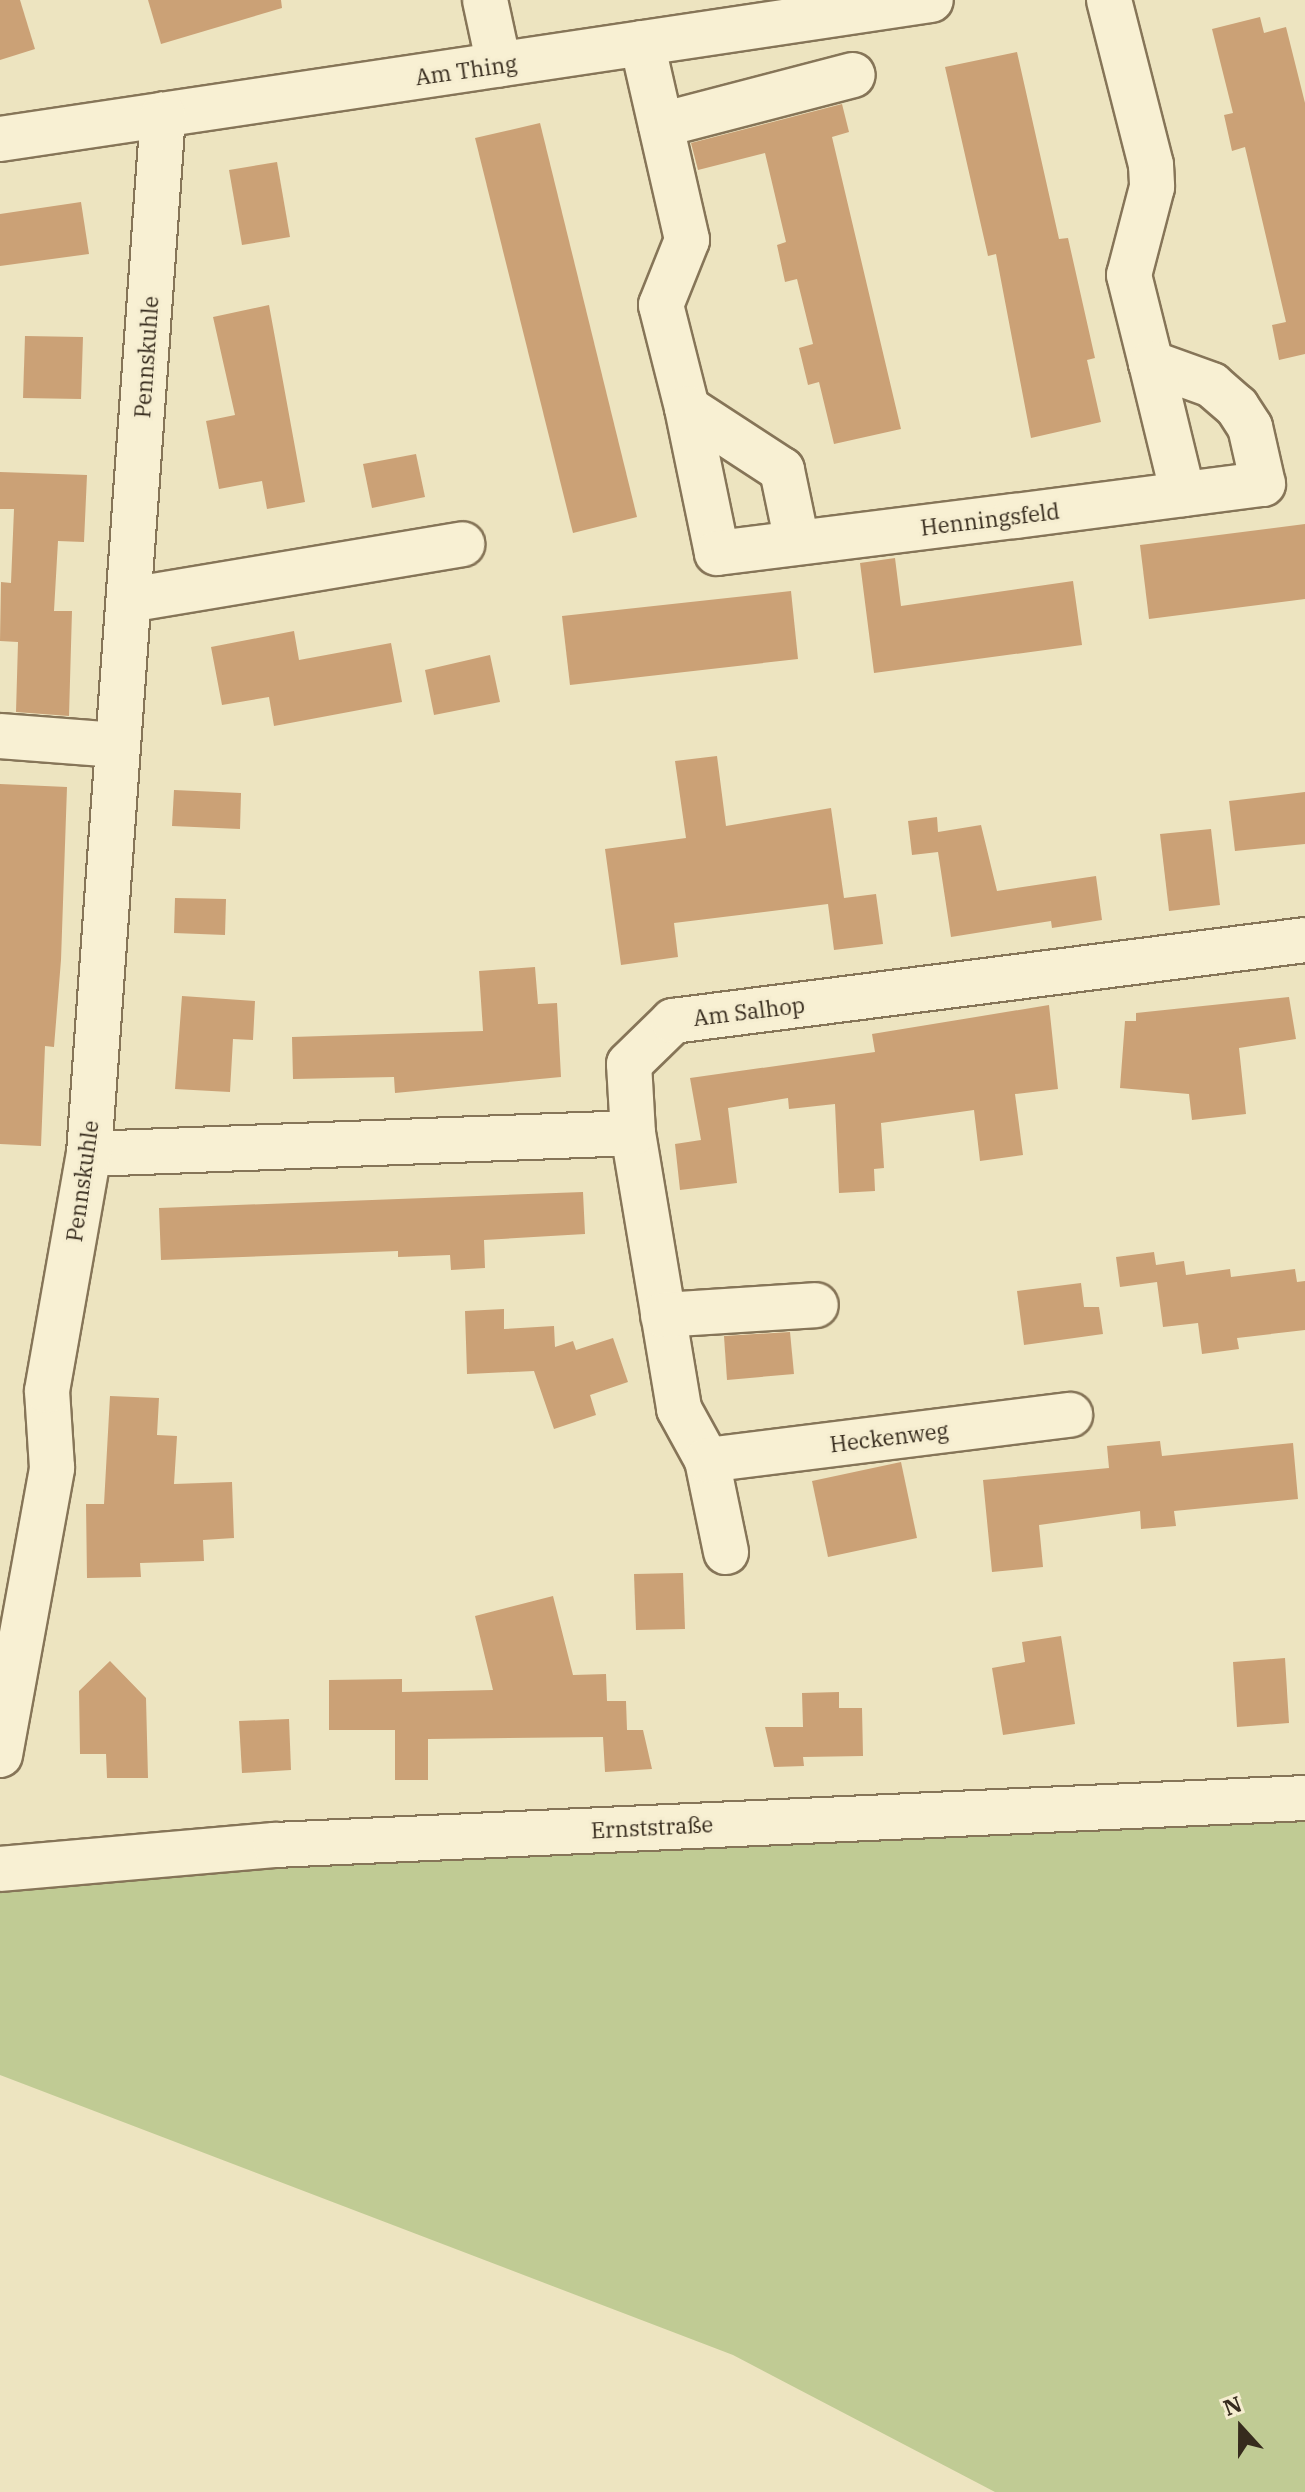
<!DOCTYPE html>
<meta charset="utf-8">
<style>
body{margin:0}
#map{position:relative;width:1305px;height:2492px;overflow:hidden;background:#ede4c0;font-family:"IBM Plex Serif",serif}
div>[style]{position:absolute}
.green>*{inset:0;background:#c0cb94}
.building>*{inset:0;background:#cba176}
.roads{filter:drop-shadow(2px 0 #867558) drop-shadow(-2px 0 #867558) drop-shadow(0 2px #867558) drop-shadow(0 -2px #867558)}
.minor>*{height:44px;margin:-22px;padding:0 22px;transform-origin:22px;border-radius:22px;background:#f8f0d3}
span{translate:-50% -50%;white-space:nowrap;text-align:center;line-height:1.15;-webkit-text-stroke:6px #f5edd0;paint-order:stroke}
.street-label{font-size:22px;color:#362b1d}
.north{position:absolute;left:1201px;top:2388px;width:80px;height:80px;-webkit-text-stroke:6px #f5edd0;paint-order:stroke;rotate:339deg;font-size:22px;font-weight:700;line-height:32px;text-align:center;color:#362b1d}
.north::after{content:'';display:block;margin:auto;width:28px;height:36px;background:#362b1d;clip-path:polygon(50% 0,100% 100%,50% 72%,0 100%)}
</style>
<div id="map">
<div class="green">
<i style="clip-path:polygon(1305px 1798px,1305px 2492px,995px 2492px,733px 2355px,0 2075px,0 1869px)"></i>
</div>
<div class="building">
<i style="clip-path:polygon(0 0,20px 0,35px 49px,0 60px)"></i>
<i style="clip-path:polygon(148px 0,281px 0,282px 8px,161px 44px)"></i>
<i style="clip-path:polygon(1260px 17px,1264px 33px,1286px 27px,1305px 103px,1305px 354px,1279px 360px,1272px 325px,1286px 322px,1245px 147px,1232px 151px,1224px 115px,1233px 113px,1212px 29px)"></i>
<i style="clip-path:polygon(1017px 52px,1059px 239px,1068px 238px,1095px 358px,1087px 360px,1101px 422px,1031px 438px,996px 254px,988px 256px,945px 67px)"></i>
<i style="clip-path:polygon(842px 104px,849px 132px,832px 137px,901px 429px,834px 444px,819px 382px,808px 385px,799px 348px,813px 344px,797px 279px,785px 282px,777px 245px,786px 242px,765px 153px,698px 170px,691px 143px)"></i>
<i style="clip-path:polygon(540px 123px,637px 517px,573px 533px,475px 138px)"></i>
<i style="clip-path:polygon(277px 162px,290px 237px,242px 245px,229px 170px)"></i>
<i style="clip-path:polygon(81px 202px,89px 254px,0 266px,0 214px)"></i>
<i style="clip-path:polygon(269px 305px,305px 502px,267px 509px,262px 481px,219px 489px,206px 421px,235px 415px,213px 317px)"></i>
<i style="clip-path:polygon(25px 336px,83px 337px,81px 399px,23px 398px)"></i>
<i style="clip-path:polygon(416px 454px,425px 497px,372px 508px,363px 464px)"></i>
<i style="clip-path:polygon(0 472px,87px 475px,84px 542px,58px 541px,54px 611px,72px 611px,69px 716px,16px 712px,18px 642px,0 641px,1px 582px,11px 583px,14px 509px,0 509px)"></i>
<i style="clip-path:polygon(1305px 524px,1305px 599px,1149px 619px,1140px 545px)"></i>
<i style="clip-path:polygon(895px 558px,901px 606px,1073px 581px,1082px 645px,874px 673px,860px 563px)"></i>
<i style="clip-path:polygon(791px 591px,798px 659px,570px 685px,562px 616px)"></i>
<i style="clip-path:polygon(294px 631px,299px 660px,391px 643px,402px 702px,274px 726px,269px 697px,222px 705px,211px 647px)"></i>
<i style="clip-path:polygon(490px 655px,500px 702px,434px 715px,425px 670px)"></i>
<i style="clip-path:polygon(717px 756px,726px 826px,831px 808px,844px 898px,876px 894px,883px 944px,834px 950px,828px 904px,674px 923px,678px 957px,621px 965px,605px 849px,686px 838px,675px 761px)"></i>
<i style="clip-path:polygon(0 784px,67px 787px,61px 960px,54px 1047px,45px 1046px,41px 1146px,0 1144px)"></i>
<i style="clip-path:polygon(174px 790px,241px 793px,240px 829px,172px 826px)"></i>
<i style="clip-path:polygon(1305px 792px,1305px 844px,1235px 851px,1229px 801px)"></i>
<i style="clip-path:polygon(937px 817px,938px 832px,981px 825px,997px 891px,1096px 876px,1102px 920px,1052px 928px,1051px 921px,951px 937px,938px 852px,912px 855px,908px 821px)"></i>
<i style="clip-path:polygon(1211px 829px,1220px 905px,1169px 911px,1160px 834px)"></i>
<i style="clip-path:polygon(175px 898px,226px 899px,225px 935px,174px 933px)"></i>
<i style="clip-path:polygon(535px 967px,538px 1004px,557px 1003px,561px 1077px,395px 1093px,394px 1077px,293px 1079px,292px 1037px,483px 1031px,479px 971px)"></i>
<i style="clip-path:polygon(182px 996px,255px 1001px,253px 1040px,233px 1039px,230px 1092px,175px 1089px)"></i>
<i style="clip-path:polygon(1289px 997px,1296px 1039px,1239px 1048px,1246px 1114px,1192px 1120px,1189px 1094px,1120px 1088px,1125px 1021px,1136px 1021px,1136px 1013px)"></i>
<i style="clip-path:polygon(1049px 1005px,1058px 1089px,1015px 1094px,1023px 1155px,980px 1161px,974px 1110px,881px 1123px,884px 1168px,874px 1169px,875px 1191px,839px 1193px,835px 1104px,789px 1109px,788px 1098px,728px 1108px,737px 1183px,680px 1190px,675px 1144px,701px 1140px,690px 1078px,875px 1052px,872px 1034px)"></i>
<i style="clip-path:polygon(583px 1192px,585px 1234px,484px 1240px,485px 1268px,451px 1270px,450px 1255px,398px 1257px,398px 1251px,161px 1260px,159px 1208px)"></i>
<i style="clip-path:polygon(1154px 1252px,1156px 1265px,1184px 1261px,1186px 1275px,1230px 1269px,1231px 1277px,1295px 1269px,1297px 1282px,1305px 1281px,1305px 1330px,1237px 1338px,1239px 1349px,1202px 1354px,1198px 1323px,1163px 1327px,1157px 1282px,1120px 1287px,1116px 1257px)"></i>
<i style="clip-path:polygon(1081px 1283px,1084px 1307px,1099px 1307px,1103px 1334px,1024px 1345px,1017px 1291px)"></i>
<i style="clip-path:polygon(504px 1309px,504px 1329px,554px 1326px,555px 1347px,573px 1341px,576px 1350px,613px 1338px,628px 1382px,590px 1395px,596px 1415px,554px 1429px,534px 1371px,467px 1374px,465px 1311px)"></i>
<i style="clip-path:polygon(790px 1332px,794px 1374px,727px 1380px,724px 1336px)"></i>
<i style="clip-path:polygon(110px 1396px,159px 1398px,157px 1435px,177px 1436px,174px 1484px,232px 1482px,234px 1538px,203px 1540px,204px 1561px,140px 1563px,141px 1577px,87px 1578px,86px 1504px,104px 1504px)"></i>
<i style="clip-path:polygon(1160px 1441px,1162px 1456px,1293px 1443px,1298px 1499px,1174px 1511px,1176px 1526px,1141px 1529px,1140px 1511px,1039px 1525px,1043px 1567px,992px 1572px,983px 1480px,1109px 1468px,1107px 1446px)"></i>
<i style="clip-path:polygon(901px 1462px,917px 1538px,828px 1557px,812px 1481px)"></i>
<i style="clip-path:polygon(683px 1573px,685px 1629px,636px 1630px,634px 1574px)"></i>
<i style="clip-path:polygon(553px 1596px,573px 1675px,606px 1674px,607px 1701px,626px 1701px,627px 1730px,643px 1730px,652px 1769px,605px 1772px,603px 1737px,428px 1739px,428px 1780px,395px 1780px,395px 1730px,329px 1730px,329px 1680px,402px 1679px,402px 1692px,493px 1690px,475px 1616px)"></i>
<i style="clip-path:polygon(1061px 1636px,1075px 1724px,1003px 1735px,992px 1668px,1025px 1662px,1022px 1642px)"></i>
<i style="clip-path:polygon(1285px 1658px,1289px 1723px,1237px 1727px,1233px 1662px)"></i>
<i style="clip-path:polygon(110px 1661px,146px 1698px,148px 1778px,107px 1778px,106px 1754px,80px 1754px,79px 1691px)"></i>
<i style="clip-path:polygon(839px 1692px,839px 1708px,862px 1708px,863px 1756px,803px 1757px,804px 1766px,774px 1767px,765px 1727px,803px 1727px,802px 1693px)"></i>
<i style="clip-path:polygon(289px 1719px,291px 1770px,242px 1773px,239px 1721px)"></i>
</div>
<div class="roads">
<div class="minor">
<i style="left:485px;top:0;width:66px;rotate:77.8deg"></i>
<i style="left:1109px;top:0;width:170px;rotate:75.7deg"></i>
<i style="left:1151px;top:165px;width:22px;rotate:87deg"></i>
<i style="left:1152px;top:187px;width:91px;rotate:104.6deg"></i>
<i style="left:1129px;top:275px;width:91px;rotate:76deg"></i>
<i style="left:642px;top:43px;width:202px;rotate:77.1deg"></i>
<i style="left:687px;top:240px;width:70px;rotate:111.8deg"></i>
<i style="left:661px;top:305px;width:106px;rotate:75.8deg"></i>
<i style="left:661px;top:125px;width:198px;rotate:-14.6deg"></i>
<i style="left:0;top:139px;width:941px;rotate:-8.49deg"></i>
<i style="left:797px;top:542px;width:74px;rotate:-101.8deg"></i>
<i style="left:782px;top:470px;width:113px;rotate:-146.9deg"></i>
<i style="left:687px;top:408px;width:148px;rotate:78.3deg"></i>
<i style="left:717px;top:553px;width:300px;rotate:-7.1deg"></i>
<i style="left:1015px;top:516px;width:250px;rotate:-7.4deg"></i>
<i style="left:1263px;top:484px;width:58px;rotate:-102.8deg"></i>
<i style="left:1250px;top:427px;width:24px;rotate:-123deg"></i>
<i style="left:1237px;top:407px;width:33px;rotate:-139deg"></i>
<i style="left:1212px;top:385px;width:65px;rotate:-160.2deg"></i>
<i style="left:1151px;top:363px;width:135px;rotate:76.3deg"></i>
<i style="left:129px;top:600px;width:338px;rotate:-9.5deg"></i>
<i style="left:0;top:736px;width:118px;rotate:4.4deg"></i>
<i style="left:633px;top:1133px;width:280px;rotate:80.5deg"></i>
<i style="left:679px;top:1409px;width:58px;rotate:61.2deg"></i>
<i style="left:707px;top:1460px;width:94px;rotate:78.3deg"></i>
<i style="left:89px;top:1154px;width:544px;rotate:-2.21deg"></i>
<i style="left:633px;top:1133px;width:69px;rotate:-93.3deg"></i>
<i style="left:629px;top:1064px;width:62px;rotate:-44.3deg"></i>
<i style="left:673px;top:1021px;width:637px;rotate:-7.3deg"></i>
<i style="left:663px;top:1315px;width:153px;rotate:-3.7deg"></i>
<i style="left:707px;top:1460px;width:366px;rotate:-7.1deg"></i>
<i style="left:0;top:1755px;width:292px;rotate:-79.7deg"></i>
<i style="left:52px;top:1468px;width:77px;rotate:-93.7deg"></i>
<i style="left:47px;top:1391px;width:241px;rotate:-80deg"></i>
<i style="left:89px;top:1154px;width:1042px;rotate:-85.93deg"></i>
<i style="left:0;top:1869px;width:276px;rotate:-5deg"></i>
<i style="left:275px;top:1845px;width:1031px;rotate:-2.61deg"></i>
</div>
</div>
<div class="street-label">
<span style="left:466px;top:70px;rotate:-8deg">Am Thing</span>
<span style="left:146px;top:357px;rotate:-86deg">Pennskuhle</span>
<span style="left:990px;top:519px;rotate:-7deg">Henningsfeld</span>
<span style="left:749px;top:1011px;rotate:-7deg">Am Salhop</span>
<span style="left:82px;top:1181px;rotate:-82deg">Pennskuhle</span>
<span style="left:889px;top:1437px;rotate:-7deg">Heckenweg</span>
<span style="left:652px;top:1827px;rotate:-3deg">Ernststraße</span>
</div>
<div class="north">N</div>
</div>
